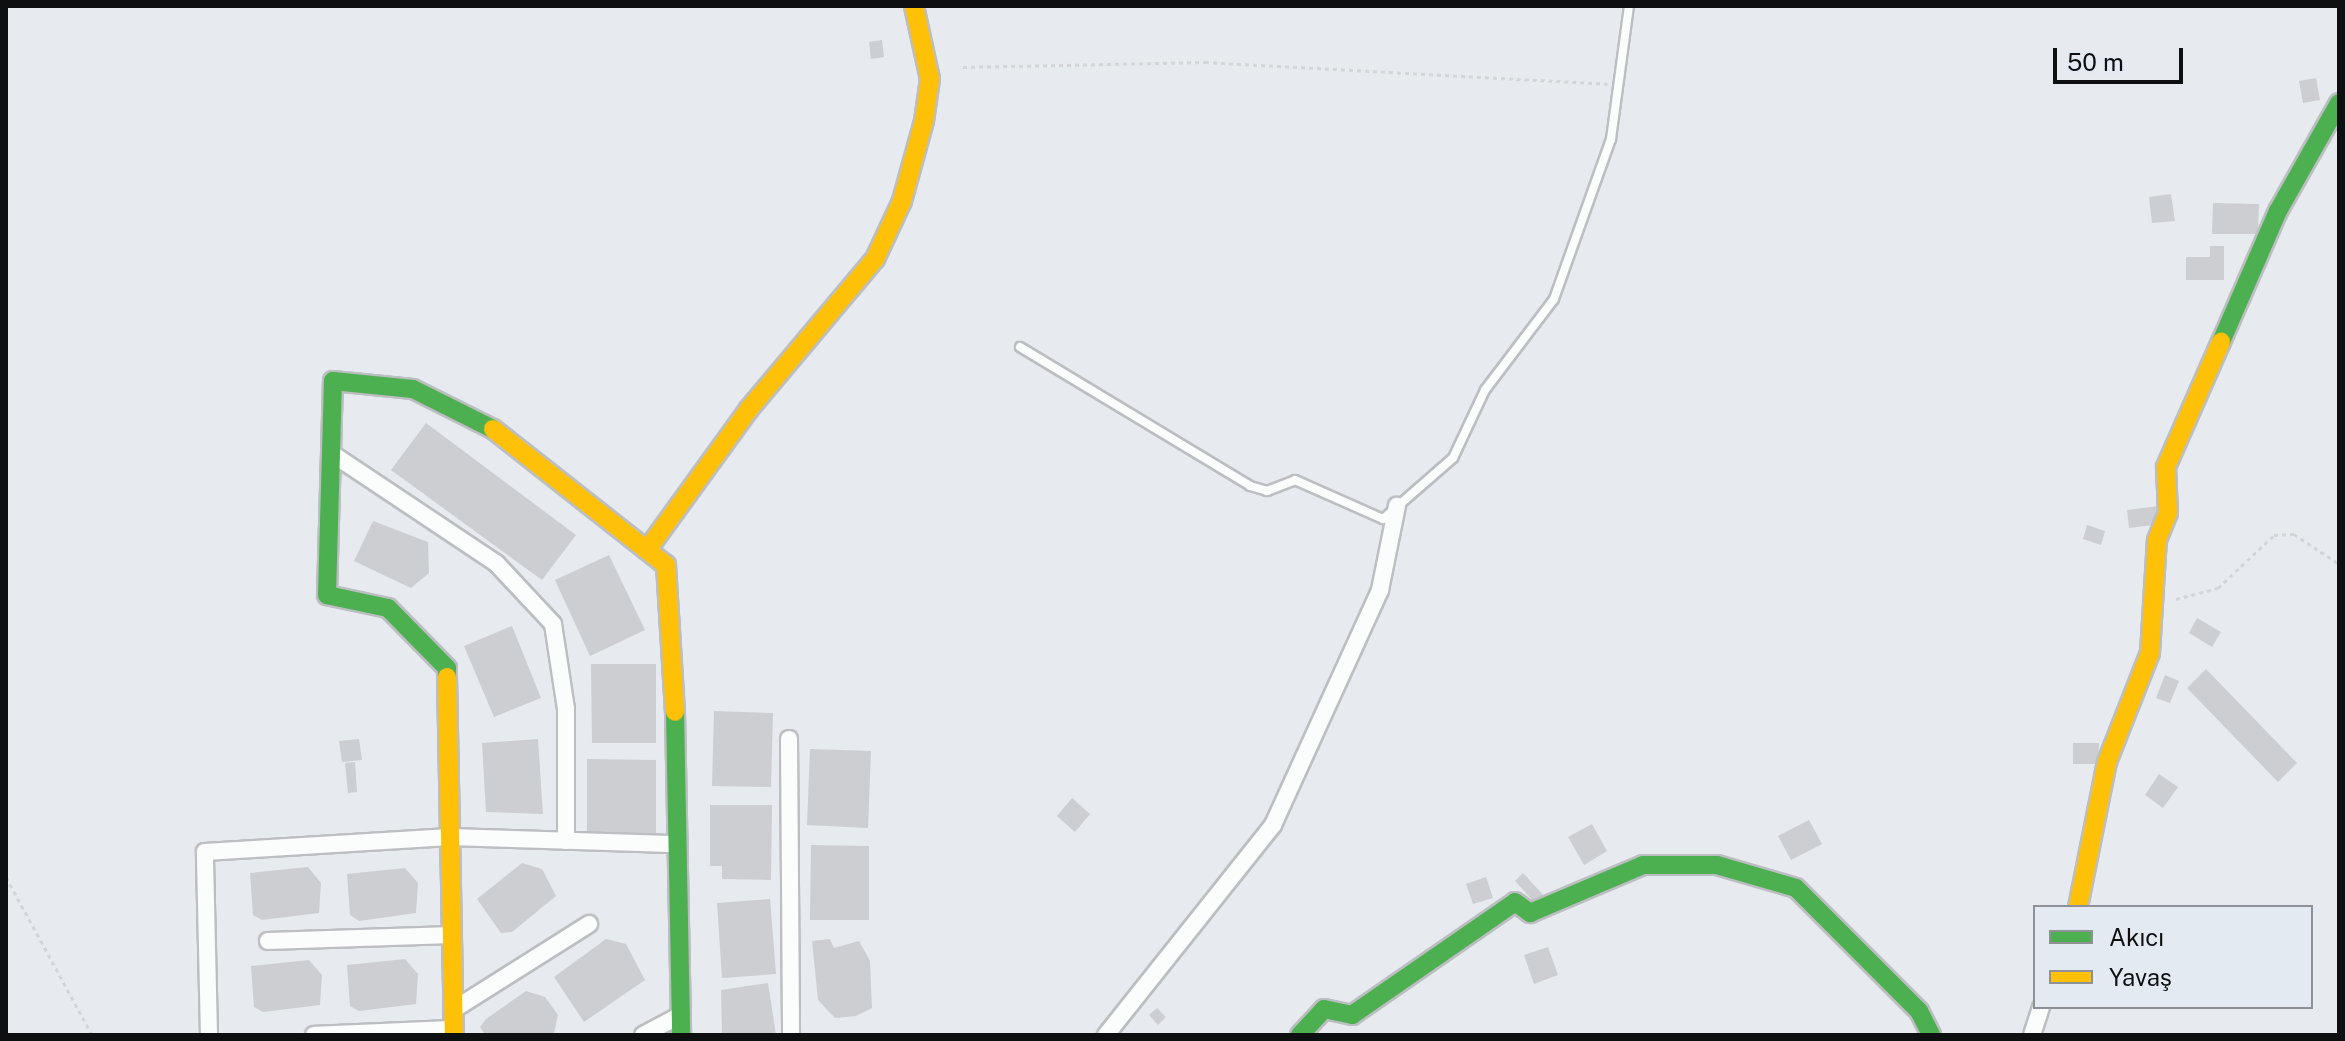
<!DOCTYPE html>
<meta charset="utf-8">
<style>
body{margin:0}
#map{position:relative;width:2345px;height:1041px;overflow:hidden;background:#e7eaee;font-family:"Public Sans",sans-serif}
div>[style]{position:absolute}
.building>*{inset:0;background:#ccced2}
.path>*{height:3px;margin-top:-1.5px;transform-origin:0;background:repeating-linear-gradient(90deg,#d3d5d6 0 4px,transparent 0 8px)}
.roads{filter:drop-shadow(2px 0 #bcbec1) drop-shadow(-2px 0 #bcbec1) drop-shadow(0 2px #bcbec1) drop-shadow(0 -2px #bcbec1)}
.lane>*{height:8px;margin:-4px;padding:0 4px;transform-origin:4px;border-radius:4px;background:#fbfcfc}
.street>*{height:16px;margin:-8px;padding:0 8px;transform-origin:8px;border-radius:8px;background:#fbfcfc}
.fast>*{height:18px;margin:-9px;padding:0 9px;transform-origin:9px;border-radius:9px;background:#4caf50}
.slow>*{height:18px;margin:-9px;padding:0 9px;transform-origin:9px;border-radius:9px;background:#ffc107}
span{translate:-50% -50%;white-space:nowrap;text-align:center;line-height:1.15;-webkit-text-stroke:6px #e4eaf1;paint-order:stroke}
.frame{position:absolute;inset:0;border:8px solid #0d0f11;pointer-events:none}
.legend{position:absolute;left:2033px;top:905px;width:280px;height:104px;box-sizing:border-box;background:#e4eaf1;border:2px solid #8e9297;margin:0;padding:10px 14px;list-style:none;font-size:24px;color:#0d0f11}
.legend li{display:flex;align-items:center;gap:16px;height:40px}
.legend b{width:40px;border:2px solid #8e9297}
.scale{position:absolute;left:2053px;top:48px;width:130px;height:36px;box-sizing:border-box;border:4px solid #0d0f11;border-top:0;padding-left:10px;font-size:24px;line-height:28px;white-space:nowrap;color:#0d0f11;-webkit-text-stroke:6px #e4eaf1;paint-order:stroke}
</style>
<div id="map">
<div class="building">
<i style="clip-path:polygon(882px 40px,884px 57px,871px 59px,869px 42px)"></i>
<i style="clip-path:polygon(2316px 78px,2320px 100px,2303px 103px,2299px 81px)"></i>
<i style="clip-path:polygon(2171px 194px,2175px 221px,2152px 223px,2149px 197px)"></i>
<i style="clip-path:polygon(2213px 203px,2259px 204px,2258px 234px,2212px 234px)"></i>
<i style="clip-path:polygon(2210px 246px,2224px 246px,2224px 280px,2186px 280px,2186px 257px,2210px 257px)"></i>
<i style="clip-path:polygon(426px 423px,576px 535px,542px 580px,391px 470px)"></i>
<i style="clip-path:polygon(2159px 506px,2161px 524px,2129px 528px,2127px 510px)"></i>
<i style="clip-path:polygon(373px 521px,428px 542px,429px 573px,411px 588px,354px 561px)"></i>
<i style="clip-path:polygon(2087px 525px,2105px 531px,2101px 545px,2083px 539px)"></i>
<i style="clip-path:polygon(609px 555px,645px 630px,590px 656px,555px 580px)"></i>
<i style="clip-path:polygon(2197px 618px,2221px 632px,2212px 647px,2189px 633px)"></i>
<i style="clip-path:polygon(512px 626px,541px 698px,494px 717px,464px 646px)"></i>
<i style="clip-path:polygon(591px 664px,656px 664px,656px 743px,592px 743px)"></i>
<i style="clip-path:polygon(2206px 669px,2297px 763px,2278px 782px,2187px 688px)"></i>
<i style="clip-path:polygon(2165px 675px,2179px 681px,2170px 703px,2156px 698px)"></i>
<i style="clip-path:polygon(714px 711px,773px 713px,771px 787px,712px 786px)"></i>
<i style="clip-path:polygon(359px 739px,362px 760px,342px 762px,339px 741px)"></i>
<i style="clip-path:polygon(538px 739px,543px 814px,486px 812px,482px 743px)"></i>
<i style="clip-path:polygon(2073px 743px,2099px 743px,2098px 764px,2073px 764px)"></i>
<i style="clip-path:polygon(810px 749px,871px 751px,868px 828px,807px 825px)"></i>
<i style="clip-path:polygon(587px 759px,656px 760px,656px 838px,587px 838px)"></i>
<i style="clip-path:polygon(355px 762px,357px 792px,348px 793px,345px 763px)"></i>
<i style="clip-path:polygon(2159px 774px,2178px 787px,2163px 808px,2145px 795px)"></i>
<i style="clip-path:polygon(1072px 798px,1090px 814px,1075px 832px,1057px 816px)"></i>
<i style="clip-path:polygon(710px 805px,772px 805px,771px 880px,722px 879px,722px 866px,710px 866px)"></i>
<i style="clip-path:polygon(1809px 820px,1822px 844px,1791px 860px,1778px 836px)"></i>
<i style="clip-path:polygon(1592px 824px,1607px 851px,1584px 865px,1568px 837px)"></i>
<i style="clip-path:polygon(811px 845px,869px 846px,869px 920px,810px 920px)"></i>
<i style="clip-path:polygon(522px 863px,542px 869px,556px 896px,512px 932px,501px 933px,477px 899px)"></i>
<i style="clip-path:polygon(308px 867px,321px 883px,319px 913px,262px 920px,253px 915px,250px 873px)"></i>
<i style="clip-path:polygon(405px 868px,418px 883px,416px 913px,359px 921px,350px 915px,347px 874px)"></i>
<i style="clip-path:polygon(1523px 873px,1545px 897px,1537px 905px,1515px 881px)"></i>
<i style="clip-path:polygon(1486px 877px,1493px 898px,1473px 904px,1466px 884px)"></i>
<i style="clip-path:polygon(770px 899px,776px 974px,722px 978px,717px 903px)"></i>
<i style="clip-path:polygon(606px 939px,626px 944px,645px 980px,584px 1022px,554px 977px)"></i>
<i style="clip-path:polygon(830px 939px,834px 948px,859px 941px,870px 961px,872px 1008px,856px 1016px,835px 1018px,818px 1000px,812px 941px)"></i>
<i style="clip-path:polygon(1548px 947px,1558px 975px,1534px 984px,1524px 955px)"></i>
<i style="clip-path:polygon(405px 959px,418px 974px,416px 1004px,359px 1011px,350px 1006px,347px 965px)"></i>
<i style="clip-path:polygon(309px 960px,322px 975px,320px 1005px,263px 1012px,254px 1007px,251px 966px)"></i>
<i style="clip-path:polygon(768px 983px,776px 1035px,722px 1035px,721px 990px)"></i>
<i style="clip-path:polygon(526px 991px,545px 997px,558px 1015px,554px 1033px,485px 1035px,480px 1027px,486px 1019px)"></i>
<i style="clip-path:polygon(1157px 1008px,1166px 1017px,1158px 1025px,1149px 1015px)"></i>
</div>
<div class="path">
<i style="left:963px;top:67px;width:242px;rotate:-1.2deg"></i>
<i style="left:1205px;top:62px;width:403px;rotate:3.1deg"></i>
<i style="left:2176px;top:599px;width:43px;rotate:-14.7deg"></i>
<i style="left:2218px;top:588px;width:77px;rotate:-43.4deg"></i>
<i style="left:2274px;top:535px;width:20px;rotate:-3deg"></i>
<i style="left:2294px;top:534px;width:54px;rotate:33.7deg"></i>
<i style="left:6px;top:877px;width:180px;rotate:61.4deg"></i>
</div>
<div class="roads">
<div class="lane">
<i style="left:1020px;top:347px;width:269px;rotate:31.1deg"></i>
<i style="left:1250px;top:486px;width:18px;rotate:16deg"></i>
<i style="left:1267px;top:491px;width:30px;rotate:-21deg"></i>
<i style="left:1295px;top:480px;width:96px;rotate:23.9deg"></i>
<i style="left:1383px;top:519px;width:93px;rotate:-41.1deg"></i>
<i style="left:1453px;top:458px;width:75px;rotate:-64.8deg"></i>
<i style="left:1485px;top:390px;width:114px;rotate:-52.8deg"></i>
<i style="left:1554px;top:299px;width:170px;rotate:-70.4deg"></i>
<i style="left:1611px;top:139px;width:134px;rotate:-82.3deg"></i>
</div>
<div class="street">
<i style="left:331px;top:453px;width:198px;rotate:33.7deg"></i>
<i style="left:496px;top:563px;width:83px;rotate:46.9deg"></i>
<i style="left:553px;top:624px;width:86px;rotate:81.3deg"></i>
<i style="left:566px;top:709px;width:132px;rotate:90deg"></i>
<i style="left:789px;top:739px;width:296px;rotate:89.6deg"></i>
<i style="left:268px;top:941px;width:184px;rotate:-1.9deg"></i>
<i style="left:453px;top:1010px;width:161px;rotate:-32.3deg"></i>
<i style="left:209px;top:1035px;width:183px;rotate:-91.3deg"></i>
<i style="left:205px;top:852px;width:245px;rotate:-3.5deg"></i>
<i style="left:450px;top:837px;width:228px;rotate:1.8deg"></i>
<i style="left:314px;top:1035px;width:140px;rotate:-2.5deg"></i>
<i style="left:643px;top:1035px;width:43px;rotate:-27.8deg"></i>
<i style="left:1106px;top:1035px;width:268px;rotate:-51.5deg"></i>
<i style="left:1273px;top:825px;width:258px;rotate:-65.5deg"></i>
<i style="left:1380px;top:590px;width:86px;rotate:-78.6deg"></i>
<i style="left:2032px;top:1035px;width:29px;rotate:-72deg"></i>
</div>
<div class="fast">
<i style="left:2221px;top:342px;width:143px;rotate:-66.5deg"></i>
<i style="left:2278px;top:211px;width:124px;rotate:-60.5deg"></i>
<i style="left:447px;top:677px;width:9px;rotate:-90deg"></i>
<i style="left:447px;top:668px;width:84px;rotate:-134.5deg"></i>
<i style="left:388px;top:608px;width:62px;rotate:-168deg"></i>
<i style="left:327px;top:595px;width:214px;rotate:-88.4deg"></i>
<i style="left:333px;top:381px;width:80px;rotate:5.7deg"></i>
<i style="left:413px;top:389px;width:89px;rotate:26.6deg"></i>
<i style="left:675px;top:712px;width:323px;rotate:88.9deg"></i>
<i style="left:1300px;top:1035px;width:35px;rotate:-47deg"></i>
<i style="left:1324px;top:1009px;width:29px;rotate:12deg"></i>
<i style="left:1352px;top:1015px;width:198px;rotate:-34.7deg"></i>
<i style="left:1515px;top:902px;width:19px;rotate:36deg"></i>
<i style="left:1530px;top:913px;width:123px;rotate:-23deg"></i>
<i style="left:1643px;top:865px;width:74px"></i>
<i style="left:1717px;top:865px;width:82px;rotate:16.2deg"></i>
<i style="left:1796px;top:888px;width:174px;rotate:45deg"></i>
<i style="left:1919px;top:1011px;width:27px;rotate:63deg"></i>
</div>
<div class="slow">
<i style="left:493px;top:429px;width:220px;rotate:38.2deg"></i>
<i style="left:666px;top:565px;width:147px;rotate:86.5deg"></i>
<i style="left:647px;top:550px;width:174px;rotate:-54.1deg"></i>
<i style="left:749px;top:409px;width:196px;rotate:-50deg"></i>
<i style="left:875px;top:259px;width:64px;rotate:-65deg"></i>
<i style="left:902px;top:201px;width:83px;rotate:-74.6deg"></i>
<i style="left:924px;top:121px;width:42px;rotate:-81.9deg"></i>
<i style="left:930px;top:79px;width:75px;rotate:-102.4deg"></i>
<i style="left:447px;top:677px;width:358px;rotate:88.9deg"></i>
<i style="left:2078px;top:907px;width:148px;rotate:-78.7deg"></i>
<i style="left:2107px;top:762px;width:117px;rotate:-68.5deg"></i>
<i style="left:2150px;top:653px;width:113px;rotate:-86.5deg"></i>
<i style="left:2157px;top:540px;width:29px;rotate:-68deg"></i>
<i style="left:2168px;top:513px;width:46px;rotate:-92.5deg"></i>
<i style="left:2166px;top:467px;width:137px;rotate:-66.3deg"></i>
</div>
</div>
<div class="frame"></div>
<ul class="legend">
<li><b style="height:10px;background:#4caf50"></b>Akıcı</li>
<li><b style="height:10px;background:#ffc107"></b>Yavaş</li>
</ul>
<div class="scale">50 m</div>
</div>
